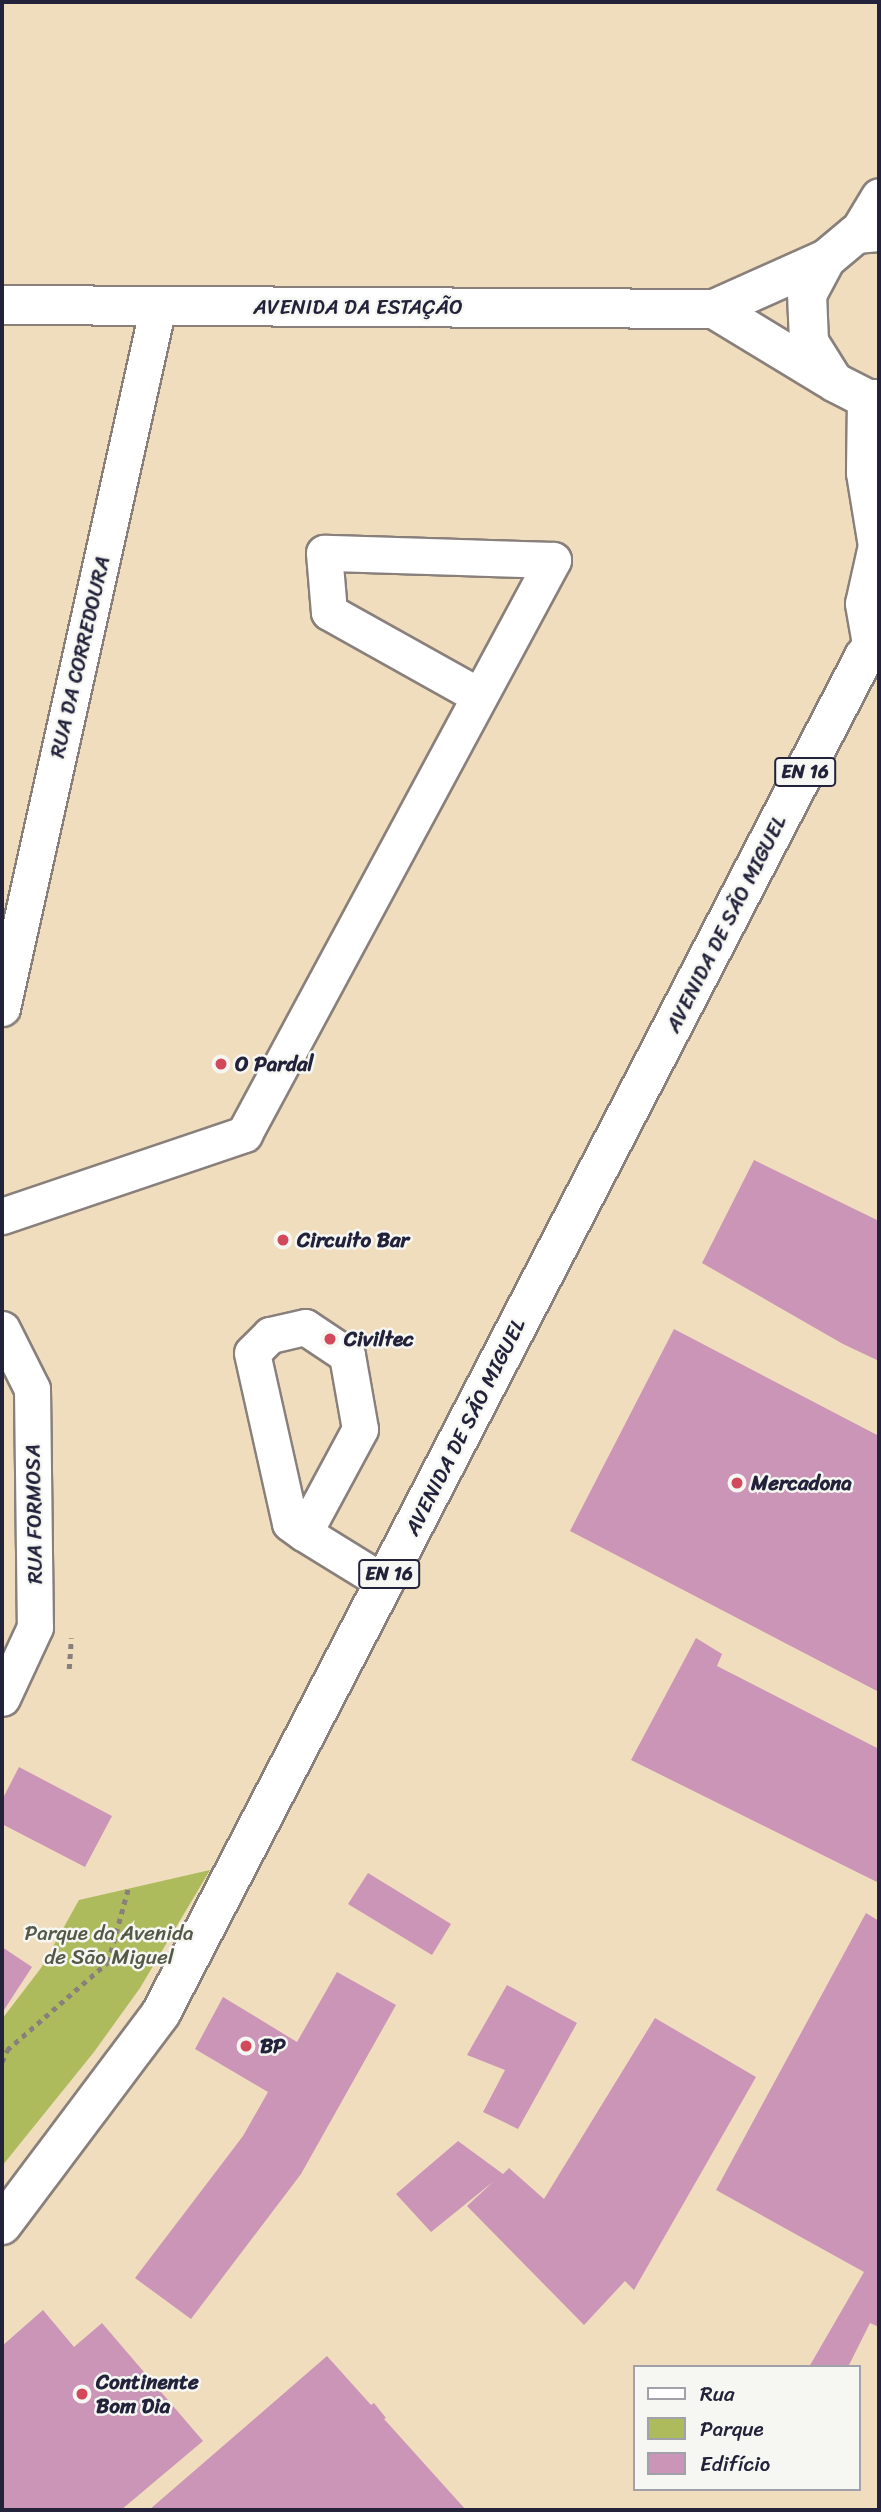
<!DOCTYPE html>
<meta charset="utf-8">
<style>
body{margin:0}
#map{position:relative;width:881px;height:2512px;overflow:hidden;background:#f0ddbd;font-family:Sriracha,sans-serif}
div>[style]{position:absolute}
.green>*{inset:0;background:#aebb5d}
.building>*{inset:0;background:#cb95b7}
.path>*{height:4.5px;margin-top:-2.25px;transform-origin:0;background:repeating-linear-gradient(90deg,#89807c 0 5px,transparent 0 10px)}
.roads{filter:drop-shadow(2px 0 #89807c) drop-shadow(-2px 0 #89807c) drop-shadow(0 2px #89807c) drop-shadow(0 -2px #89807c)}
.minor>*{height:35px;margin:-17.5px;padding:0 17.5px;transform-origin:17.5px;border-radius:17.5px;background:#fff}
.major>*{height:38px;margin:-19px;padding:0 19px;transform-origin:19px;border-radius:19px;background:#fff}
.dots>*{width:19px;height:19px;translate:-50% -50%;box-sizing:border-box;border:4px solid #f6f6f2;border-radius:50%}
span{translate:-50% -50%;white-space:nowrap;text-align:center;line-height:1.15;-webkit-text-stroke:5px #f6f6f2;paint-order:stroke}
.shield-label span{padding:2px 5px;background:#f6f6f2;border:2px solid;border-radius:5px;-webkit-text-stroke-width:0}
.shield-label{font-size:19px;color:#22223b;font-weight:700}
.street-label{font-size:21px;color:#22223b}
.poi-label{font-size:21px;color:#22223b;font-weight:700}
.left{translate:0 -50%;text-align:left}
.park-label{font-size:21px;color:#535847}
.frame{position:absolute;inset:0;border:4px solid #22223b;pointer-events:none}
.legend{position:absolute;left:633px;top:2365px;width:228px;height:126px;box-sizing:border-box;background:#f6f6f2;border:2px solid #a1a1a9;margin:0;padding:9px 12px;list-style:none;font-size:21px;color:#22223b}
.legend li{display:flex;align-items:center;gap:14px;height:35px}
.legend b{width:35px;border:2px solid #a1a1a9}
</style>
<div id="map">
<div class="green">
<i style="clip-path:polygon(210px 1870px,140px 1988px,94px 2052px,2px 2166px,2px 2019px,41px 1968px,79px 1900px)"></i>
</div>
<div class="building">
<i style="clip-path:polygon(754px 1160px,879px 1221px,879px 1361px,843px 1344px,702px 1263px)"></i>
<i style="clip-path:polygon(674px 1329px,879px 1436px,879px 1692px,570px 1531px)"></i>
<i style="clip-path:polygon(696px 1638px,722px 1654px,717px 1666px,879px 1749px,879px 1883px,631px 1760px)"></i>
<i style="clip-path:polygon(19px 1767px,112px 1816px,85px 1867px,2px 1824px,2px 1800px)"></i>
<i style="clip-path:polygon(368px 1873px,451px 1924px,432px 1955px,348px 1904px)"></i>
<i style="clip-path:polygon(866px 1913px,879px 1921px,879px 2327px,870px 2323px,848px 2367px,809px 2367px,864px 2272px,716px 2190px)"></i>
<i style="clip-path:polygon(2px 1947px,32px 1967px,2px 2013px)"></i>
<i style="clip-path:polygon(337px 1972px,396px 2005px,301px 2174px,191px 2319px,135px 2278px,243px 2136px,268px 2092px,195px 2049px,223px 1997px,297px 2042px)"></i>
<i style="clip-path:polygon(507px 1985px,577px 2023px,518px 2129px,483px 2112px,505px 2070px,467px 2055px)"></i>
<i style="clip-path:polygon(655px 2018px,756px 2077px,634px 2290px,625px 2281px,584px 2325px,467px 2206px,494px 2181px,431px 2232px,396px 2194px,458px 2141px,503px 2174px,509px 2168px,544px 2199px)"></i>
<i style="clip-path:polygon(43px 2310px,74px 2347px,102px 2323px,203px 2441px,121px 2510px,2px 2510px,2px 2346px)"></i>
<i style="clip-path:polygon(327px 2356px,371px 2405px,374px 2403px,386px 2418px,384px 2419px,466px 2510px,149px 2510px)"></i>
</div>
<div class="path">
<i style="left:69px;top:1669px;width:31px;rotate:-86deg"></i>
<i style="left:2px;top:2062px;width:13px;rotate:-67deg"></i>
<i style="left:7px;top:2050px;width:134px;rotate:-41.1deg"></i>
<i style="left:108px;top:1962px;width:76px;rotate:-74.7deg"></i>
</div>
<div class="roads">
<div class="minor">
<i style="left:856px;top:234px;width:44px;rotate:-58.8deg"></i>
<i style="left:2px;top:1008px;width:719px;rotate:-77.47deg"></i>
<i style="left:2px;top:1216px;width:256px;rotate:-18.7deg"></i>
<i style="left:244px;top:1134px;width:652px;rotate:-61.71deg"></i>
<i style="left:553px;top:560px;width:229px;rotate:-178.2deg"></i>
<i style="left:324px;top:553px;width:59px;rotate:85.2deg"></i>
<i style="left:329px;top:612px;width:172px;rotate:29.2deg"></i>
<i style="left:2px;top:1329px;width:67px;rotate:63.4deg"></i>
<i style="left:32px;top:1389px;width:238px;rotate:89.3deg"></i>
<i style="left:35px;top:1627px;width:78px;rotate:114.9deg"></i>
<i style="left:304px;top:1533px;width:118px;rotate:-61.7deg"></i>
<i style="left:360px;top:1429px;width:75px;rotate:-100deg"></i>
<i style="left:347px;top:1355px;width:50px;rotate:-146.3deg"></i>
<i style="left:305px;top:1327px;width:36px;rotate:167deg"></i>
<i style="left:270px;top:1335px;width:25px;rotate:135deg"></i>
<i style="left:252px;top:1353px;width:174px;rotate:77.4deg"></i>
<i style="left:290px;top:1523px;width:17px;rotate:36deg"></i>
<i style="left:304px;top:1533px;width:95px;rotate:31.7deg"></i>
</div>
<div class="major">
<i style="left:879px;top:232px;width:23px;rotate:175deg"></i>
<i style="left:856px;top:234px;width:39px;rotate:140deg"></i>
<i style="left:826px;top:259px;width:40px;rotate:118deg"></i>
<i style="left:807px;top:294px;width:48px;rotate:87.6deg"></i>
<i style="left:809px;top:342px;width:47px;rotate:58deg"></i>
<i style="left:834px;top:382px;width:37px;rotate:27deg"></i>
<i style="left:867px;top:399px;width:12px"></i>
<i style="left:2px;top:305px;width:712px;rotate:0.32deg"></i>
<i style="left:714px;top:309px;width:123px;rotate:-24.1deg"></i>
<i style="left:714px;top:309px;width:135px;rotate:31.3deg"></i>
<i style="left:867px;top:399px;width:74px;rotate:90.8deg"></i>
<i style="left:866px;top:473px;width:74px;rotate:80.7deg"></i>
<i style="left:878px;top:546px;width:59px;rotate:102.6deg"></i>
<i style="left:865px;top:604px;width:40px;rotate:80deg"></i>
<i style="left:2px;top:2225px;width:265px;rotate:-53.1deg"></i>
<i style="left:161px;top:2013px;width:1527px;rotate:-62.6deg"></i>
<i style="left:864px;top:657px;width:26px;rotate:-54deg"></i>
</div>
</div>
<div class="dots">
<i style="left:221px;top:1064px;background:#d1495b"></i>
<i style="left:283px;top:1240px;background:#d1495b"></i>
<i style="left:330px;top:1339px;background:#d1495b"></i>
<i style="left:737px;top:1483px;background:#d1495b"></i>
<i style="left:246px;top:2046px;background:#d1495b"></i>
<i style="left:82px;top:2394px;background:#d1495b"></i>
</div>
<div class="shield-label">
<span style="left:805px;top:772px">EN 16</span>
<span style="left:389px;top:1574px">EN 16</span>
</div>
<div class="street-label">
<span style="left:358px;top:307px">AVENIDA DA ESTAÇÃO</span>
<span style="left:80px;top:657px;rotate:-77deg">RUA DA CORREDOURA</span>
<span style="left:726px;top:924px;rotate:-63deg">AVENIDA DE SÃO MIGUEL</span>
<span style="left:465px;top:1427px;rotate:-63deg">AVENIDA DE SÃO MIGUEL</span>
<span style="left:34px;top:1514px;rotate:-91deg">RUA FORMOSA</span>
</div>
<div class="poi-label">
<span class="left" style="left:235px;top:1064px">O Pardal</span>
<span class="left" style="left:297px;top:1240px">Circuito Bar</span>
<span class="left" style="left:344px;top:1339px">Civiltec</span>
<span class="left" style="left:751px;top:1483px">Mercadona</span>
<span class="left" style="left:260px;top:2046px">BP</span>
<span class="left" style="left:96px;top:2394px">Continente<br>Bom Dia</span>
</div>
<div class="park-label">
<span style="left:109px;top:1945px">Parque da Avenida<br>de São Miguel</span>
</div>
<div class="frame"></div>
<ul class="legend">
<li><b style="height:9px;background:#fff"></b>Rua</li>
<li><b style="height:19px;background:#aebb5d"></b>Parque</li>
<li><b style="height:19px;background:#cb95b7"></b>Edifício</li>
</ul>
</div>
